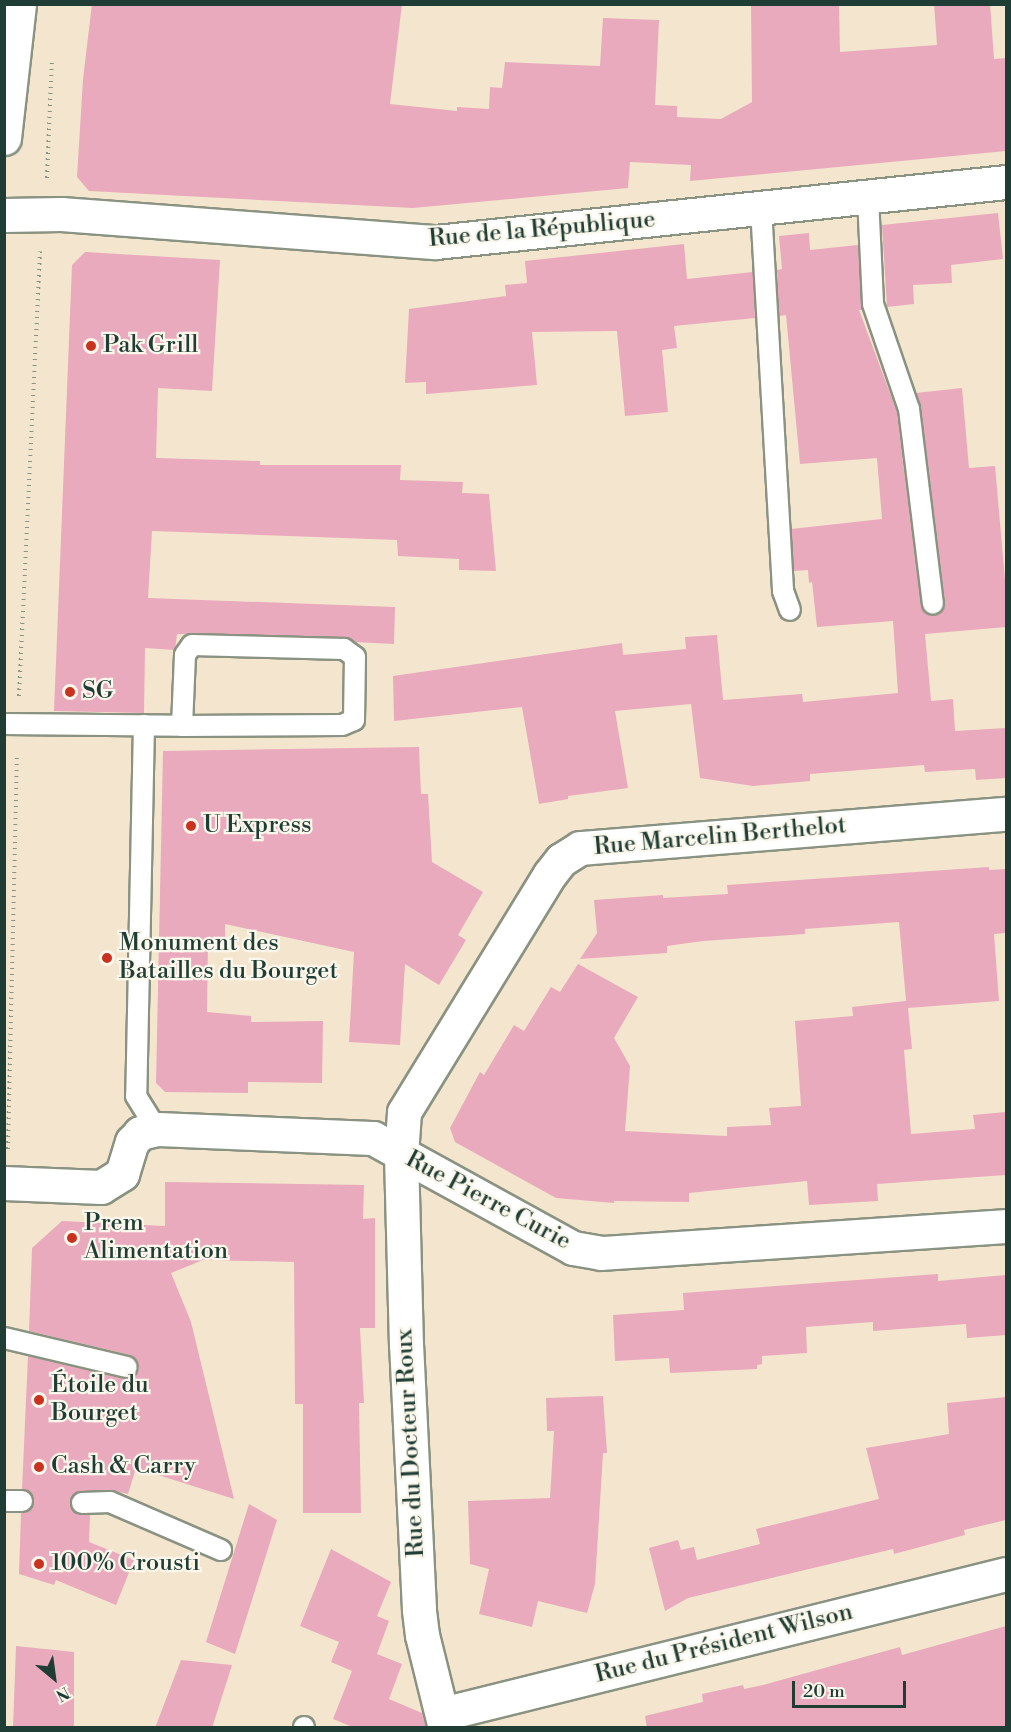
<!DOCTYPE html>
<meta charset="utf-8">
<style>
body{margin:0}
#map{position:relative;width:1011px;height:1732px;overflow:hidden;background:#f4e6ce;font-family:"Libre Bodoni",serif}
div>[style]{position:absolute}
.building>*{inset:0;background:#e9aabd}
.path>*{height:4px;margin-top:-2px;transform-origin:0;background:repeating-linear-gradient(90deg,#8a9281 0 1.5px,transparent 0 6px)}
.roads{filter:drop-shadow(2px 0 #8a9281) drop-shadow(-2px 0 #8a9281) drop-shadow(0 2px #8a9281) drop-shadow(0 -2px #8a9281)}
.service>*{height:20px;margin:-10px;padding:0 10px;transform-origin:10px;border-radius:10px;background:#fff}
.minor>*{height:33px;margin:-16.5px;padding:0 16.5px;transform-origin:16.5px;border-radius:16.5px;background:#fff}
.primary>*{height:33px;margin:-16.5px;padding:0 16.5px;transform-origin:16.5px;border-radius:16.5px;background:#fff}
.dots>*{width:16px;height:16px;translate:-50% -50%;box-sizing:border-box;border:3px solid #fbf7ec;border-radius:50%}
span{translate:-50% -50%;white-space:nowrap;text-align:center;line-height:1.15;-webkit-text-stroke:4.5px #fbf7ec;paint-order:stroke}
.street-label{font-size:24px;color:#1f3d34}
.poi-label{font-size:24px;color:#1f3d34}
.left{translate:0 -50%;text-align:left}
.frame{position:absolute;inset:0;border:6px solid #1f3d34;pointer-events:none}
.north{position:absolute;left:24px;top:1648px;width:60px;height:60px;-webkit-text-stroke:4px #fbf7ec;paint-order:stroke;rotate:151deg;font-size:16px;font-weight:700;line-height:24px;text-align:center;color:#1f3d34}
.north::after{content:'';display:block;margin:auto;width:21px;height:27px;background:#1f3d34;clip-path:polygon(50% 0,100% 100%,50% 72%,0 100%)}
.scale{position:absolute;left:792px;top:1681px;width:114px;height:27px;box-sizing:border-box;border:3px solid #1f3d34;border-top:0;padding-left:8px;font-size:18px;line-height:21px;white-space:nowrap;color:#1f3d34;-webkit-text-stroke:4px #fbf7ec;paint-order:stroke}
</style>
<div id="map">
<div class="building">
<i style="clip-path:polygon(92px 4px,402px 4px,390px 104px,457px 111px,457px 107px,489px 109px,490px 87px,502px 88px,505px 62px,600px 66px,603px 18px,659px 20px,655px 105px,677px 106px,677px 117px,721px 119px,752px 102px,751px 4px,839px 4px,840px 52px,937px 45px,934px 4px,990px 4px,994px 59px,1006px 58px,1006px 151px,690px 181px,691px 165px,630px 162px,628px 188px,413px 208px,89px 191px,77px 177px,83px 79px)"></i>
<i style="clip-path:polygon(998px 213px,1003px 259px,951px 265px,952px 283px,913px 285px,914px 304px,887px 307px,882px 225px)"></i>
<i style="clip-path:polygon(809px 233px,810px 250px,858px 245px,862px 310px,859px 310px,897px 412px,921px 605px,928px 615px,940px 614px,945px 603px,921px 408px,916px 393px,962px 388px,969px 468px,995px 466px,1006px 591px,1006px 627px,925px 634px,931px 701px,953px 699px,955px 731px,1006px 728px,1006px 778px,976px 780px,975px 769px,925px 772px,924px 765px,810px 774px,810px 781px,753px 786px,700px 778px,691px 704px,615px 711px,628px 788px,568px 796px,568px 799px,539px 804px,522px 707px,394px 721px,393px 676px,622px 643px,623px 655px,686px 649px,685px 637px,717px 635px,723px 700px,802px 694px,803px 702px,898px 693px,893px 621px,817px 627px,812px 582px,809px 583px,808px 570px,794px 571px,791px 529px,882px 519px,877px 458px,800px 464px,786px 315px,779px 316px,777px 270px,782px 269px,779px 236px)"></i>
<i style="clip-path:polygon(684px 244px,687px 279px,753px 272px,755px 318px,674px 326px,677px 348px,662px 350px,668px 412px,625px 416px,617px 331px,532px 332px,537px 385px,426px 394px,426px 382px,405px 383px,409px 309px,506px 296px,505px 285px,527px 283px,525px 261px)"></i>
<i style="clip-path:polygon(85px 252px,220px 260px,212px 391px,158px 388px,156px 458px,260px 461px,260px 465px,401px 465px,400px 480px,463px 482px,462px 493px,489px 494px,496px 571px,459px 570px,459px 559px,398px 556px,397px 540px,152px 531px,148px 598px,395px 607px,394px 644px,354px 642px,344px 637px,177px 634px,175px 650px,145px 648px,144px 713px,54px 711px,72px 265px)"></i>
<i style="clip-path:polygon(419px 747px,421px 794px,428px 794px,432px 862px,483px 892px,458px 935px,466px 940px,439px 985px,405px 964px,400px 1045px,349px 1042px,354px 952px,225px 924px,225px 939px,208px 938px,207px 1012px,251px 1016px,251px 1022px,323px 1021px,322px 1083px,248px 1082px,248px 1093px,165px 1092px,156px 1083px,163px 751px)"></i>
<i style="clip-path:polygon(989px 867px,989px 870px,1006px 869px,1006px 933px,994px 934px,999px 1001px,908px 1008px,912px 1049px,904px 1050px,911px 1134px,975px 1129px,973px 1115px,1006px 1112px,1006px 1175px,877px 1184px,878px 1201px,809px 1205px,807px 1181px,689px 1193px,689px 1202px,614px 1201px,614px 1203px,556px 1198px,455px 1142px,450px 1128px,480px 1072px,484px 1075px,514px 1025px,524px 1031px,551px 987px,560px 992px,578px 964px,638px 997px,614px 1038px,630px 1066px,625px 1131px,727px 1136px,727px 1127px,771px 1125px,769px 1108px,801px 1106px,795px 1021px,853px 1016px,852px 1007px,906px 1001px,899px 922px,805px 929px,805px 934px,703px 941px,667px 946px,667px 953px,580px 959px,597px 933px,594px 900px,663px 895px,663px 898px,728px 894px,727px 885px)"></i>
<i style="clip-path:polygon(165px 1182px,364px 1185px,363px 1219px,375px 1218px,375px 1328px,360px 1328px,364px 1403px,359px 1403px,361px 1513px,303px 1513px,303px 1404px,295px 1404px,294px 1262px,203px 1260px,171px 1273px,191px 1322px,234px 1499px,136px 1468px,128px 1494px,110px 1490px,75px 1493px,70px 1503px,72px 1510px,77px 1514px,90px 1515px,89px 1542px,134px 1560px,116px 1605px,56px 1580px,54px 1585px,19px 1574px,21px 1513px,28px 1511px,34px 1502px,32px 1495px,22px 1489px,28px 1356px,124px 1379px,135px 1376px,139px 1369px,136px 1359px,130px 1355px,29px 1331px,32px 1248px,62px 1221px,165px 1226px)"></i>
<i style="clip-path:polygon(938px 1274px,938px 1281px,1006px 1275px,1006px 1335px,967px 1338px,966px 1324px,873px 1331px,873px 1322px,806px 1327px,807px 1353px,762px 1356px,762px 1364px,757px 1365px,757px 1369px,670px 1373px,669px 1358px,615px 1361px,613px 1315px,684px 1310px,683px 1293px)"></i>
<i style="clip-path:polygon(603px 1396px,607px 1453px,603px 1453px,595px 1584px,587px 1613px,538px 1601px,532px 1627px,479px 1614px,489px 1569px,470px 1564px,468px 1501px,550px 1498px,554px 1431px,547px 1431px,546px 1398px)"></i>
<i style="clip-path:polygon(1006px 1397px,1006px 1520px,964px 1530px,965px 1535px,894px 1554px,893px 1549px,688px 1598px,665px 1611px,649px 1548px,678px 1540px,681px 1550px,694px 1547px,697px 1560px,760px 1544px,756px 1529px,879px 1499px,866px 1448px,949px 1434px,947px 1403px)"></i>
<i style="clip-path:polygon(249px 1504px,277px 1520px,235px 1654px,206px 1642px)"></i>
<i style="clip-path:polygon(331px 1549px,391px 1582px,377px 1616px,389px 1621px,377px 1654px,402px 1664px,389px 1699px,422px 1713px,426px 1728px,355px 1728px,333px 1719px,352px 1671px,331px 1662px,339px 1642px,300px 1626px)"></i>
<i style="clip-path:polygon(1006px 1626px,1006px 1728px,647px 1728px,645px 1716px,703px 1702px,702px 1694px,743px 1685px,744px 1689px,763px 1685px,900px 1647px,902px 1655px)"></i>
<i style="clip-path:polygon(16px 1646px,74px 1652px,74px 1728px,13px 1728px)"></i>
<i style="clip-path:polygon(181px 1660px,232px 1665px,212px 1728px,155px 1728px)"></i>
</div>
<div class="path">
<i style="left:47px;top:178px;width:119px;rotate:-87.6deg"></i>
<i style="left:19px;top:696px;width:445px;rotate:-87.3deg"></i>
<i style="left:8px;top:1149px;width:395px;rotate:-88.7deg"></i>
</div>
<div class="roads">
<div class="service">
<i style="left:868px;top:197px;width:107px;rotate:87.3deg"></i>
<i style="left:873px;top:304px;width:111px;rotate:71.1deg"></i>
<i style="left:909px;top:409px;width:196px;rotate:83deg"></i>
<i style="left:761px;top:208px;width:384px;rotate:86.7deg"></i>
<i style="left:783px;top:591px;width:20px;rotate:70deg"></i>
<i style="left:4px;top:724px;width:178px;rotate:0.6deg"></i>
<i style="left:182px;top:726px;width:160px;rotate:-0.4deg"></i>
<i style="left:342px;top:725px;width:13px;rotate:-23deg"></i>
<i style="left:354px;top:720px;width:63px;rotate:-89.1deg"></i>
<i style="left:355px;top:657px;width:14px;rotate:-144deg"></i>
<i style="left:344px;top:649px;width:152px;rotate:-178.5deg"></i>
<i style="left:192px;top:645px;width:12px;rotate:125deg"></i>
<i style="left:185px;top:655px;width:71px;rotate:92.4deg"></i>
<i style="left:144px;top:725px;width:371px;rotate:91.2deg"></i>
<i style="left:136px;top:1096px;width:39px;rotate:58deg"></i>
<i style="left:4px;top:1338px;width:126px;rotate:13.3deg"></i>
<i style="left:4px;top:1501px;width:18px"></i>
<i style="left:82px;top:1503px;width:28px;rotate:-2deg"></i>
<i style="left:110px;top:1502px;width:121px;rotate:23.4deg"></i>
<i style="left:304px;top:1728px;width:1px;rotate:-90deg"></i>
</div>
<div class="minor">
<i style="left:4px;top:215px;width:57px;rotate:-1deg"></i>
<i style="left:61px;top:214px;width:376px;rotate:4.3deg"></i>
<i style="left:436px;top:242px;width:573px;rotate:-6.01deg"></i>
<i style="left:4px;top:1183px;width:97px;rotate:2.4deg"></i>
<i style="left:101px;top:1187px;width:25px;rotate:-32deg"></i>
<i style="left:122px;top:1174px;width:34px;rotate:-73deg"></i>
<i style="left:132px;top:1142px;width:12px;rotate:-48deg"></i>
<i style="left:140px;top:1133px;width:17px;rotate:-13deg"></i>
<i style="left:157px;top:1129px;width:216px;rotate:2.4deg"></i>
<i style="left:373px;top:1138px;width:228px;rotate:28.8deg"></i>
<i style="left:573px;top:1248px;width:28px;rotate:10deg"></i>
<i style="left:601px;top:1253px;width:406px;rotate:-3.8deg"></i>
<i style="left:442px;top:1714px;width:581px;rotate:-13.94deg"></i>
<i style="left:445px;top:1728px;width:96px;rotate:-103.9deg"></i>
<i style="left:422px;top:1635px;width:26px;rotate:-97deg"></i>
<i style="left:419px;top:1609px;width:263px;rotate:-92.8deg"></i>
<i style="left:406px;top:1346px;width:191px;rotate:-91.5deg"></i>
<i style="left:401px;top:1155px;width:43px;rotate:-86deg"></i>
<i style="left:404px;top:1112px;width:279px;rotate:-58.5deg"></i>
<i style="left:550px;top:874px;width:18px;rotate:-52deg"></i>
<i style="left:561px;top:860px;width:22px;rotate:-32deg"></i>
<i style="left:580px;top:848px;width:427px;rotate:-4.6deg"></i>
</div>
<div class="primary">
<i style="left:4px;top:138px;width:135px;rotate:-83.6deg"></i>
</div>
</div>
<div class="dots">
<i style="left:91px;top:346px;background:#c8321e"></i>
<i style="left:70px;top:692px;background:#c8321e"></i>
<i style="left:191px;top:826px;background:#c8321e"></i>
<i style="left:107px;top:958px;background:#c8321e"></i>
<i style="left:72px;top:1238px;background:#c8321e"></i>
<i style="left:39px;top:1400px;background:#c8321e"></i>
<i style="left:39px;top:1467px;background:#c8321e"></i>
<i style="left:39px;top:1564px;background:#c8321e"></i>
</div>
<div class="street-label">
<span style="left:542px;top:230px;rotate:-5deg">Rue de la République</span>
<span style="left:720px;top:837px;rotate:-5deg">Rue Marcelin Berthelot</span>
<span style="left:488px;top:1201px;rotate:28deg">Rue Pierre Curie</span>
<span style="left:411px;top:1443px;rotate:-93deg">Rue du Docteur Roux</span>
<span style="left:724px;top:1644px;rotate:-14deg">Rue du Président Wilson</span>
</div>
<div class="poi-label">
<span class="left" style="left:103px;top:346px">Pak Grill</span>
<span class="left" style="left:82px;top:692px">SG</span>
<span class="left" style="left:203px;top:826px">U Express</span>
<span class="left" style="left:119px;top:958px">Monument des<br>Batailles du Bourget</span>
<span class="left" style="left:84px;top:1238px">Prem<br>Alimentation</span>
<span class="left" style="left:51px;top:1400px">Étoile du<br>Bourget</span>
<span class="left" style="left:51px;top:1467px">Cash &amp; Carry</span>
<span class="left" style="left:51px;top:1564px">100% Crousti</span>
</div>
<div class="frame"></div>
<div class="north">N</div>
<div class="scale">20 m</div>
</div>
